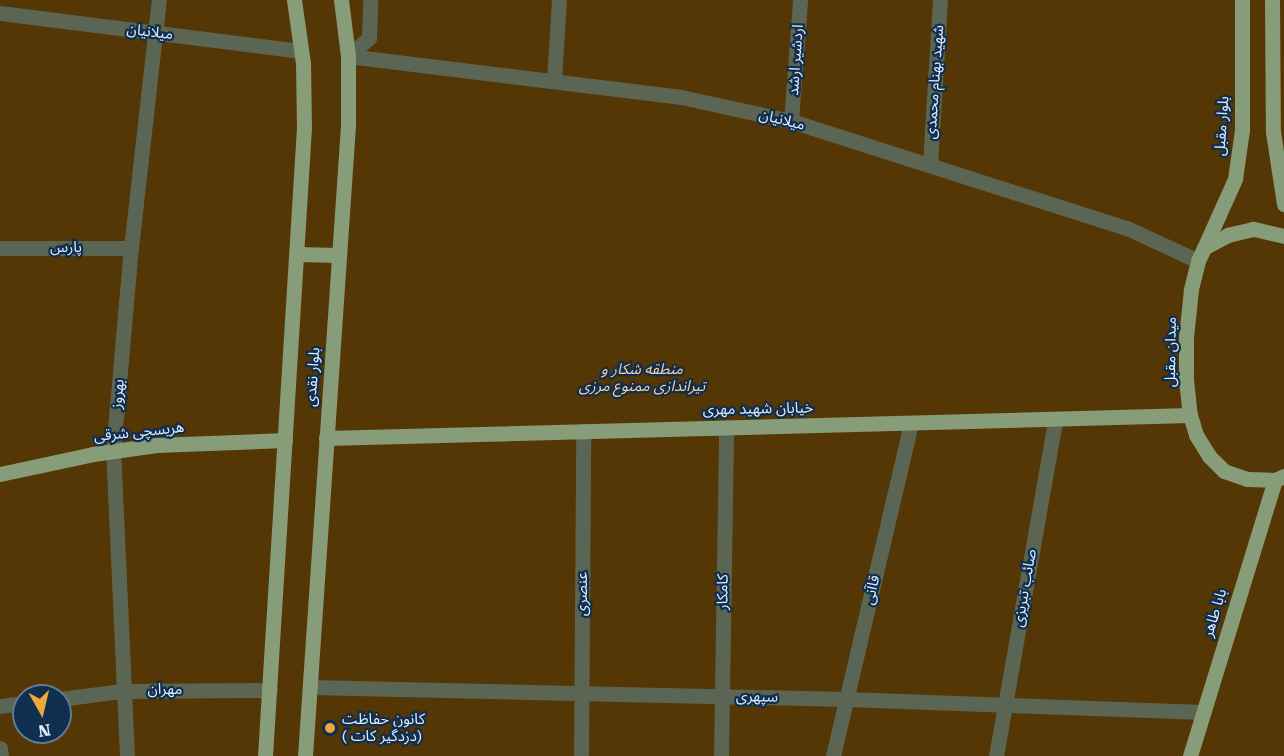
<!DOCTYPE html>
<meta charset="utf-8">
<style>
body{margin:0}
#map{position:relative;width:1284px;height:756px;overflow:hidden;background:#102e4e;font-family:"Roboto Serif","Noto Sans Arabic",serif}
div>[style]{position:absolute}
.green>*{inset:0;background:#553605}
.minor>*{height:15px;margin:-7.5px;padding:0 7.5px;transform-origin:7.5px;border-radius:7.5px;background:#5b6553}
.major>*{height:15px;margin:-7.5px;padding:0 7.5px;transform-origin:7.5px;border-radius:7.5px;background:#879c78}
.dots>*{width:16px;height:16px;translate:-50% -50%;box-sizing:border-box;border:3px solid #102e4e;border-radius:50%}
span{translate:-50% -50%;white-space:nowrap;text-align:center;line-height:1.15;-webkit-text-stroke:4.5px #102e4e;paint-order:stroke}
.street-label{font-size:15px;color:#deecfc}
.park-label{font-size:15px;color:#f6ce9d;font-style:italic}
.poi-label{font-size:15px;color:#deecfc}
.left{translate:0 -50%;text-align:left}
.north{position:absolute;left:12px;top:684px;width:60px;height:60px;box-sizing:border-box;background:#102e4e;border:2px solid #627a94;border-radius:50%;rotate:172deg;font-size:16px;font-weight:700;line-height:24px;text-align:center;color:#deecfc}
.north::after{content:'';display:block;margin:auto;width:21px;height:27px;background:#efa73e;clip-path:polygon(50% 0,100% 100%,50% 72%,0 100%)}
</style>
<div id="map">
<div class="green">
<i style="clip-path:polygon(evenodd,0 0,1284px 0,1284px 756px,0 756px,0 0,24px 696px,60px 696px,60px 732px,24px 732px,24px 696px)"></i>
</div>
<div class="minor">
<i style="left:0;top:13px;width:303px;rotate:7.2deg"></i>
<i style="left:348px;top:56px;width:336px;rotate:7deg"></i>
<i style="left:681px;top:97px;width:113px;rotate:12.3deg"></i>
<i style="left:791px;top:121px;width:353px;rotate:17.7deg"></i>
<i style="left:1127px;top:228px;width:78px;rotate:24.9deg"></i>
<i style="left:348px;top:56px;width:28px;rotate:-41deg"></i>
<i style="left:369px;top:38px;width:38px;rotate:-88deg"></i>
<i style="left:554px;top:81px;width:81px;rotate:-86.5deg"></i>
<i style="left:791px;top:121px;width:121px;rotate:-85.7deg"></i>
<i style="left:930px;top:164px;width:164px;rotate:-86.5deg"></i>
<i style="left:0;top:248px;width:131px"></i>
<i style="left:310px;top:687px;width:537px;rotate:1.28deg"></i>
<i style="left:847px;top:699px;width:357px;rotate:2.1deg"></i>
<i style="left:60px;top:699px;width:63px;rotate:-7.4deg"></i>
<i style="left:122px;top:691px;width:148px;rotate:-0.4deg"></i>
<i style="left:0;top:706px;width:24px;rotate:-7deg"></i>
<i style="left:0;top:748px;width:8px;rotate:83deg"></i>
<i style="left:127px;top:756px;width:304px;rotate:-92.6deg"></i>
<i style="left:113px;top:452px;width:205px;rotate:-85deg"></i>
<i style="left:131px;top:248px;width:250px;rotate:-83.6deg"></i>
<i style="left:581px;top:756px;width:325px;rotate:-89.6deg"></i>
<i style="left:721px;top:756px;width:328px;rotate:-89.1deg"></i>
<i style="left:833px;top:756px;width:342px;rotate:-76.8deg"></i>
<i style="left:996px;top:756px;width:341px;rotate:-80deg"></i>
</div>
<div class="major">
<i style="left:1272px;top:0;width:132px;rotate:89.6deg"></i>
<i style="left:1273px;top:132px;width:73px;rotate:81.3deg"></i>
<i style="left:1284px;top:236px;width:32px;rotate:-167deg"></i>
<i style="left:1253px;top:229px;width:26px;rotate:167deg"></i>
<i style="left:1228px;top:235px;width:27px;rotate:152deg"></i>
<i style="left:1204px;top:248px;width:14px;rotate:115deg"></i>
<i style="left:1198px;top:261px;width:30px;rotate:104deg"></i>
<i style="left:1191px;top:290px;width:47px;rotate:96.1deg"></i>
<i style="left:1186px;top:337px;width:42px;rotate:90deg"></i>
<i style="left:1186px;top:379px;width:36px;rotate:84deg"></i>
<i style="left:1190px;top:415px;width:21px;rotate:73deg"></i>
<i style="left:1196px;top:435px;width:25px;rotate:58deg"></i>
<i style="left:1209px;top:456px;width:21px;rotate:45deg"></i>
<i style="left:1224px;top:471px;width:24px;rotate:19deg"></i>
<i style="left:1247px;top:479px;width:28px;rotate:2deg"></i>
<i style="left:1275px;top:480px;width:10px;rotate:-24deg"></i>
<i style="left:1204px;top:248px;width:76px;rotate:-65.8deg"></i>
<i style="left:1235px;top:179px;width:49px;rotate:-81.9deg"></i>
<i style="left:1242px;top:130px;width:130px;rotate:-90deg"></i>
<i style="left:297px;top:254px;width:42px;rotate:1.4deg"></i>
<i style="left:326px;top:438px;width:864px;rotate:-1.52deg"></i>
<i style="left:0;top:474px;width:95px;rotate:-12.1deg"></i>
<i style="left:93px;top:454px;width:64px;rotate:-8.1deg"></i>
<i style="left:156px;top:445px;width:129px;rotate:-2.2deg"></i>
<i style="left:265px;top:756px;width:630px;rotate:-86.45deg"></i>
<i style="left:304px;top:127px;width:64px;rotate:-90.9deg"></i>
<i style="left:303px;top:63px;width:64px;rotate:-98.1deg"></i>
<i style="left:305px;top:756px;width:631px;rotate:-86.1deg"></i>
<i style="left:348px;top:126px;width:70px;rotate:-90deg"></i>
<i style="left:348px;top:56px;width:56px;rotate:-97.1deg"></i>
<i style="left:1190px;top:756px;width:289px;rotate:-72.9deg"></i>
</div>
<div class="dots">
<i style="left:330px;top:728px;background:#efa73e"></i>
</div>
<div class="street-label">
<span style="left:150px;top:32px;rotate:7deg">میلانیان</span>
<span style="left:796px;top:60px;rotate:-86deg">اردشیر ارشد</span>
<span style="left:935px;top:82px;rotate:-86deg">شهید بهنام محمدی</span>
<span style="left:782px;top:120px;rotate:14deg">میلانیان</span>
<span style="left:1222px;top:126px;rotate:-86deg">بلوار مقبل</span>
<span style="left:66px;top:248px">پارس</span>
<span style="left:1171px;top:352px;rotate:-89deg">میدان مقبل</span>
<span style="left:313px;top:377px;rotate:-86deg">بلوار نقدی</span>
<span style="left:118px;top:394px;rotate:-85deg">بهروز</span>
<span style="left:758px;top:409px;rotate:-1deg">خیابان شهید مهری</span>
<span style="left:139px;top:432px;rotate:-6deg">هریسچی شرقی</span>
<span style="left:1025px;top:588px;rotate:-80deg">صائب تبریزی</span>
<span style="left:872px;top:590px;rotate:-77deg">قاآنی</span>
<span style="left:723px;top:592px;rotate:-89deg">کامکار</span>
<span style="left:583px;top:594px;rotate:-90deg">عنصری</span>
<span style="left:1215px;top:613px;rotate:-73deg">بابا طاهر</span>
<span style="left:165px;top:690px">مهران</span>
<span style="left:757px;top:697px;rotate:1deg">سپهری</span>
</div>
<div class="park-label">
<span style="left:642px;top:378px">منطقه شکار و<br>تیراندازی ممنوع مرزی</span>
</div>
<div class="poi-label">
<span class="left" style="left:342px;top:728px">کانون حفاظت<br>( دزدگیر کات)</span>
</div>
<div class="north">N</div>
</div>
